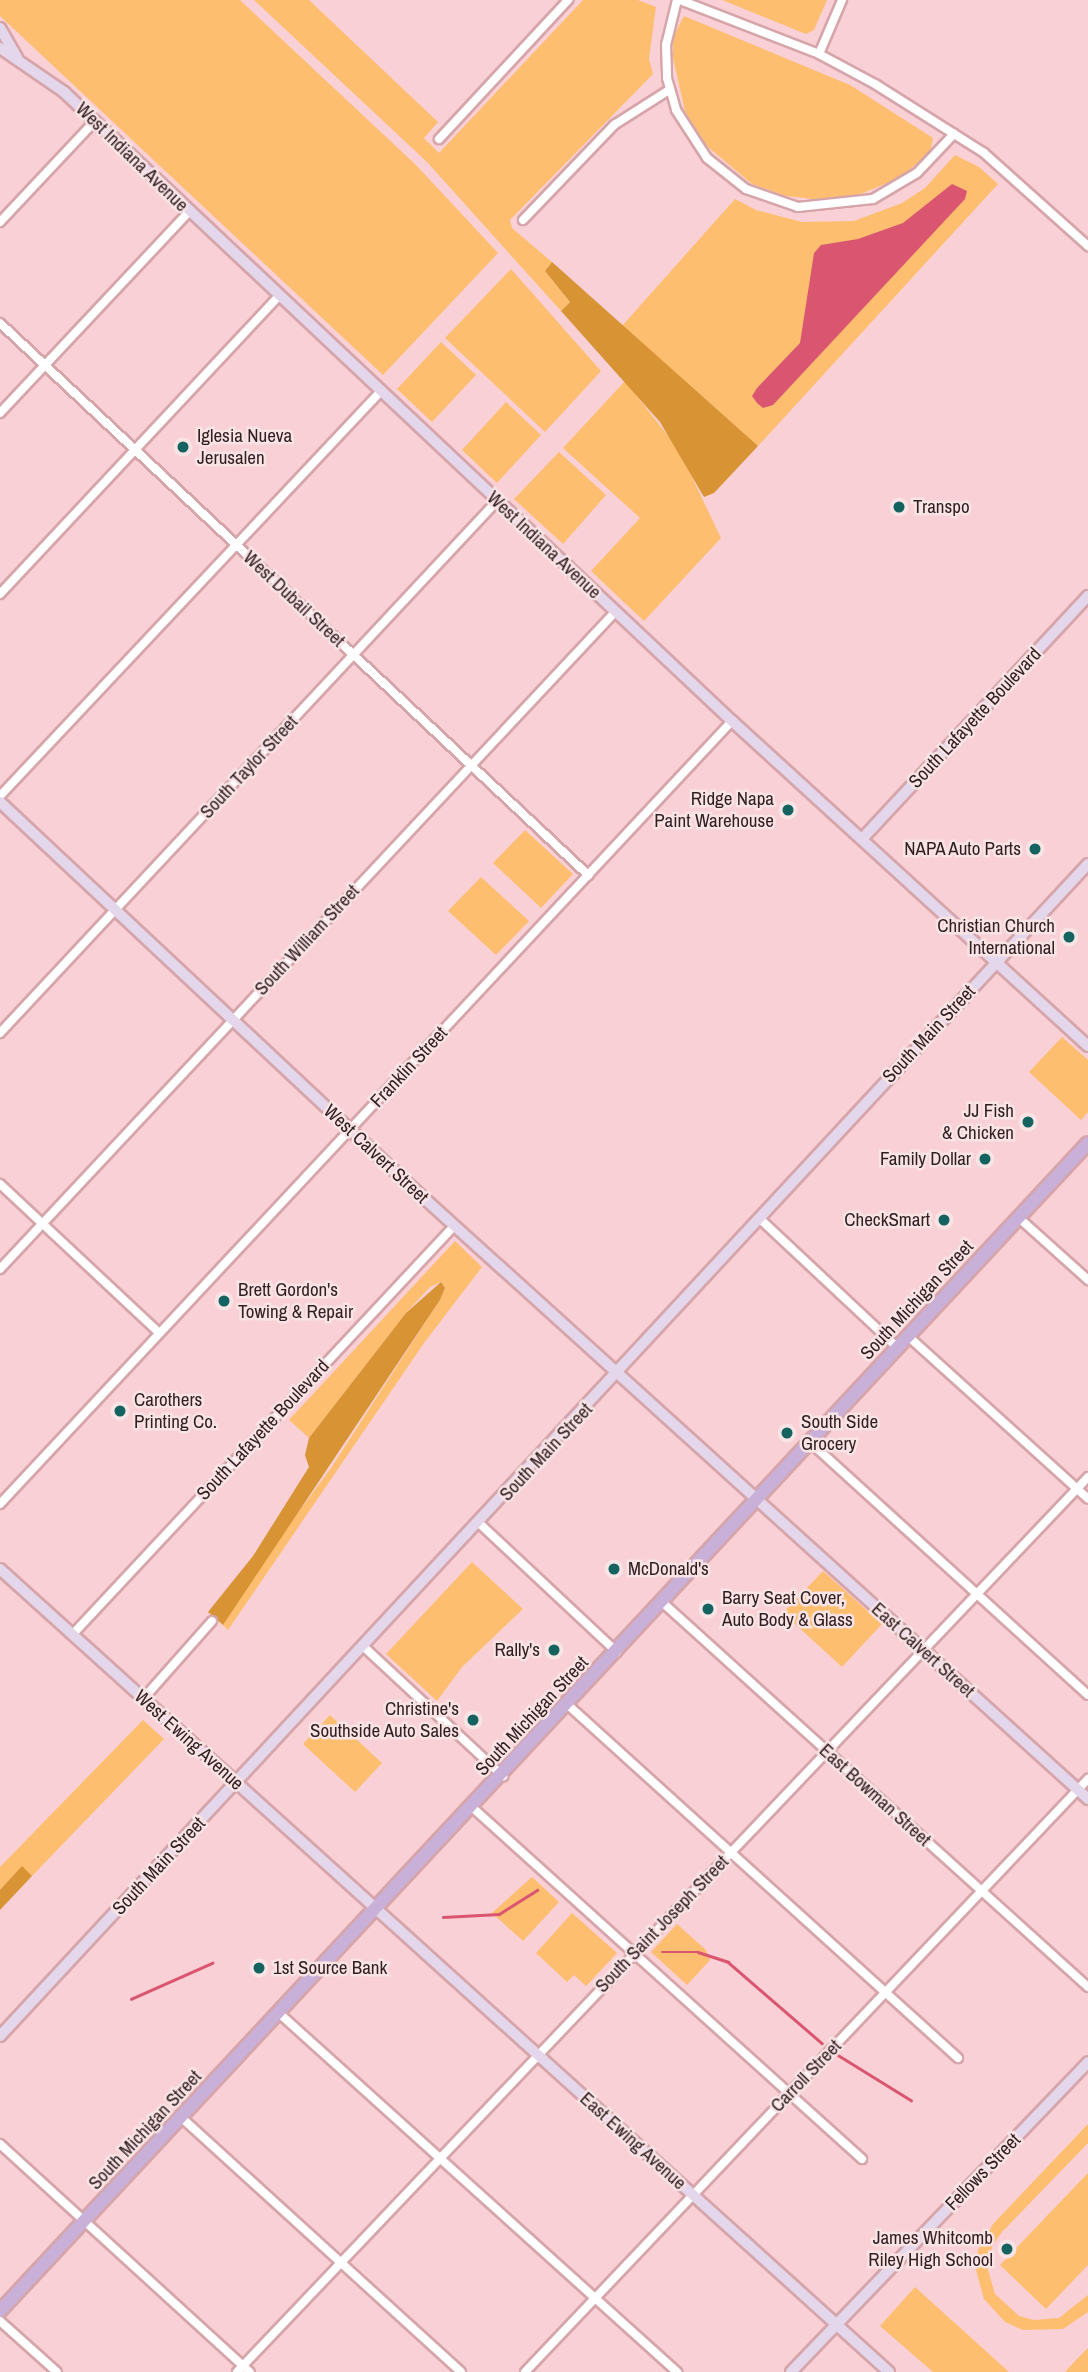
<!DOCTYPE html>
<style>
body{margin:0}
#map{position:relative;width:1088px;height:2372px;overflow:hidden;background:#f9d0d5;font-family:"Archivo Narrow",sans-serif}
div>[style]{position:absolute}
.green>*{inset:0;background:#fdbe70}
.forest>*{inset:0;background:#d79334}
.water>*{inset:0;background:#da5570}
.stream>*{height:2.5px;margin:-1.25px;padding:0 1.25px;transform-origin:1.25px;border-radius:1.25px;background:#da5570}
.roads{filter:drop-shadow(2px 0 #d6a5aa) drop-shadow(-2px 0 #d6a5aa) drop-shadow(0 2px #d6a5aa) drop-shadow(0 -2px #d6a5aa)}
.street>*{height:8px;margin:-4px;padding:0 4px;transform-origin:4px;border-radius:4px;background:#fff}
.secondary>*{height:10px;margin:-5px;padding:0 5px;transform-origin:5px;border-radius:5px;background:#e4d7ec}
.primary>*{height:12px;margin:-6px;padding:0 6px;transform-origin:6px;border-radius:6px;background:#c8b0d9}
.dots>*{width:19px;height:19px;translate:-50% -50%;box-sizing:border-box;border:4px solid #f8e3e5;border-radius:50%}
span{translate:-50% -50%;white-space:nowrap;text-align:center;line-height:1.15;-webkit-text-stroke:5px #f8e3e5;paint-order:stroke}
.street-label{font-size:19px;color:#311f21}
.poi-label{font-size:19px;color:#311f21}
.left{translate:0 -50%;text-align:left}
.right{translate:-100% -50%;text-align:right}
</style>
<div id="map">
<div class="green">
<i style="clip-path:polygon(0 0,240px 0,416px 165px,498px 253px,383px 375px,0 16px)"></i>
<i style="clip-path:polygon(254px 0,309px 0,438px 122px,424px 138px,439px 153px,583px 0,638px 0,656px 7px,649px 59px,653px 74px,510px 220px,512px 228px,552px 262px,545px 271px,570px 302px,561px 311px,427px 162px)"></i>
<i style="clip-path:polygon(722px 0,827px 0,814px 30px,806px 34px)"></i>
<i style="clip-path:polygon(684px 16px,850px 85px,933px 138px,930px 153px,899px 178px,856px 196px,821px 200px,786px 196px,752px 184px,702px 142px,685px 111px,673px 58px,673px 37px)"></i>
<i style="clip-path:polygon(955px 155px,979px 167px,998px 184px,758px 446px,622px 326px,735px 199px,756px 210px,802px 222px,854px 221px,902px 203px,925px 188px)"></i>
<i style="clip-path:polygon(511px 269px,601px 371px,545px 432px,445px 338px)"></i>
<i style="clip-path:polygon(441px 342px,476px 375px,432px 422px,397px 389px)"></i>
<i style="clip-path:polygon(625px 381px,679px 450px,721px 538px,644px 621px,591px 571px,640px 518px,563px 448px)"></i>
<i style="clip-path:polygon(506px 402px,541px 435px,497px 483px,462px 450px)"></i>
<i style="clip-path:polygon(559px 452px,606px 495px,563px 544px,514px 499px)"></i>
<i style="clip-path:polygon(525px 830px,573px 874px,541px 908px,493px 863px)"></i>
<i style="clip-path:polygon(481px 877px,529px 921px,496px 955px,448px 911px)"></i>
<i style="clip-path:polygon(1062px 1037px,1088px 1060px,1088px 1112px,1081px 1120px,1029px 1072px)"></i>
<i style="clip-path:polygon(455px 1241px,482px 1267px,424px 1343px,228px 1630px,223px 1625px,264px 1559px,331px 1468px,440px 1300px,445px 1288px,441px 1282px,430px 1287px,406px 1313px,309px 1438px,289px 1420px)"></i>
<i style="clip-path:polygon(472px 1562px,523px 1609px,462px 1667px,437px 1701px,386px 1654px)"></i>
<i style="clip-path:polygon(823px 1571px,882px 1624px,842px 1667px,783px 1613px)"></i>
<i style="clip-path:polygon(330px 1715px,382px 1763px,355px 1792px,303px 1744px)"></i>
<i style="clip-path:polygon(143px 1720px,164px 1739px,32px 1876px,22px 1867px,0 1890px,0 1867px)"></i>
<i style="clip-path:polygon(532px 1877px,559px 1902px,523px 1941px,492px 1913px)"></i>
<i style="clip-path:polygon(572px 1913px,617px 1953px,586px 1986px,574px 1975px,567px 1982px,536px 1953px)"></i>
<i style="clip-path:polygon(677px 1924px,706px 1950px,710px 1960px,687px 1985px,651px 1952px)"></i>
<i style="clip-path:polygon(1088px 2124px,1088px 2143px,1002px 2232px,992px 2246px,988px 2270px,995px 2294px,1019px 2316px,1034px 2320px,1059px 2318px,1088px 2295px,1088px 2312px,1063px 2329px,1023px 2330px,1005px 2322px,984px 2299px,976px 2270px,978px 2250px,993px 2224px)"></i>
<i style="clip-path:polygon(1088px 2173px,1088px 2265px,1046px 2309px,1000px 2265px)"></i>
<i style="clip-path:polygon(915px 2287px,1009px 2372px,933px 2372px,880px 2326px)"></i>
<i style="clip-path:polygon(1088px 2348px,1088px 2372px,1065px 2372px,1076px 2360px)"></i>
</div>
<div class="forest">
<i style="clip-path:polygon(552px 262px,758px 446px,714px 493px,704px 497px,660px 422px,561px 311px,570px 302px,545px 271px)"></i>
<i style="clip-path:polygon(441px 1282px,445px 1288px,440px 1300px,223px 1625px,208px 1612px,253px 1556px,309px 1467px,305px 1455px,309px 1438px,406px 1313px)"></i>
<i style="clip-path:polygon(22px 1866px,32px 1876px,0 1910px,0 1890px)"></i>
</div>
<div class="water">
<i style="clip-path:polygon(952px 184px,967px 191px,965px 199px,773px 405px,763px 408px,757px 403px,752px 396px,757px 388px,800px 343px,814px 253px,821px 245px,858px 239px,903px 223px)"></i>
</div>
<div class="stream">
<i style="left:443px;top:1917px;width:56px;rotate:-3.1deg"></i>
<i style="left:499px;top:1914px;width:45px;rotate:-32.3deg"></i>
<i style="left:662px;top:1952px;width:36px"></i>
<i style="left:698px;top:1952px;width:32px;rotate:18deg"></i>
<i style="left:728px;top:1962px;width:124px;rotate:40.8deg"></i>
<i style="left:131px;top:1999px;width:89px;rotate:-24deg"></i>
<i style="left:838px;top:2055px;width:86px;rotate:31.7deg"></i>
</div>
<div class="roads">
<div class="street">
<i style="left:677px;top:0;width:46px;rotate:103.7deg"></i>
<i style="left:666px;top:45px;width:33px;rotate:88deg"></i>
<i style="left:667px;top:78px;width:33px;rotate:74deg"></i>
<i style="left:676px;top:110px;width:57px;rotate:57.1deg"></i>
<i style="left:707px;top:158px;width:50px;rotate:38.5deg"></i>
<i style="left:746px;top:189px;width:55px;rotate:19.1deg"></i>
<i style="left:798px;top:207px;width:75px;rotate:-6.1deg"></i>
<i style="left:873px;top:199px;width:51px;rotate:-30.6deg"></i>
<i style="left:917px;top:173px;width:54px;rotate:-46.5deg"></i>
<i style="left:680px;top:0;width:149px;rotate:21.2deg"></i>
<i style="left:819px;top:54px;width:64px;rotate:28.2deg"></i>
<i style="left:875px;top:84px;width:129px;rotate:32.3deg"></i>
<i style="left:984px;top:153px;width:140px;rotate:41.8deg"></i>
<i style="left:819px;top:54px;width:59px;rotate:-66.9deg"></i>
<i style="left:439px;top:139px;width:190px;rotate:-47.1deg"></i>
<i style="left:523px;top:220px;width:132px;rotate:-46.2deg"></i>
<i style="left:614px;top:125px;width:65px;rotate:-32.5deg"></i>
<i style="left:0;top:222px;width:139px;rotate:-46.8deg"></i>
<i style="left:0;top:323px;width:807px;rotate:43.19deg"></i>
<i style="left:0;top:413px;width:276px;rotate:-46.8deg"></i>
<i style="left:0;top:594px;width:408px;rotate:-46.9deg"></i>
<i style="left:0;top:796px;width:555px;rotate:-46.75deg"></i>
<i style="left:0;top:1033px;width:728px;rotate:-46.95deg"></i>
<i style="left:0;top:1184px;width:218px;rotate:43.1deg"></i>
<i style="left:759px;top:1218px;width:190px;rotate:43.1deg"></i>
<i style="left:1019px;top:1218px;width:93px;rotate:41.9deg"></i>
<i style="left:0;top:1269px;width:900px;rotate:-46.89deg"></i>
<i style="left:909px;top:1337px;width:241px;rotate:42.1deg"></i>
<i style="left:811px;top:1443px;width:374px;rotate:42.3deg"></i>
<i style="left:0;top:1504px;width:1072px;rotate:-46.93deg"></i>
<i style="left:479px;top:1523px;width:189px;rotate:43.1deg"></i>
<i style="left:662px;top:1602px;width:574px;rotate:42.11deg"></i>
<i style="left:72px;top:1635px;width:560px;rotate:-46.95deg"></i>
<i style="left:364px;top:1647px;width:190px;rotate:42.9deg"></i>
<i style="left:143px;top:1699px;width:104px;rotate:-48.5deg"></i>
<i style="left:568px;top:1705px;width:526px;rotate:42.15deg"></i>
<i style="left:473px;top:1808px;width:524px;rotate:42.06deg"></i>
<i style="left:280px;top:2014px;width:535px;rotate:42.04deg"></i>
<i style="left:182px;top:2118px;width:377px;rotate:42.3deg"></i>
<i style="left:0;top:2144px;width:338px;rotate:42.4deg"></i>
<i style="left:0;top:2321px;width:76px;rotate:41.8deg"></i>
<i style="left:237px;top:2372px;width:1235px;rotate:-46.44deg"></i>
<i style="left:525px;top:2372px;width:818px;rotate:-46.49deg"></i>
</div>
<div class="secondary">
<i style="left:0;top:28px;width:34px;rotate:60deg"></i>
<i style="left:0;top:48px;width:78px;rotate:34.5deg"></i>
<i style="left:64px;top:92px;width:918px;rotate:43.28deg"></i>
<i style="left:732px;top:721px;width:482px;rotate:42.4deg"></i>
<i style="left:0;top:802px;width:553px;rotate:43.1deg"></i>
<i style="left:404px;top:1180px;width:923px;rotate:42.14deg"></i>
<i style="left:862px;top:839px;width:332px;rotate:-47.1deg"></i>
<i style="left:0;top:1569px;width:1198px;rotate:42.09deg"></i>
<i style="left:0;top:2036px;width:1599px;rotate:-47.13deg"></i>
<i style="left:791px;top:2372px;width:429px;rotate:-46.2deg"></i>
</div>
<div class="primary">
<i style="left:0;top:2311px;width:1596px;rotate:-47.03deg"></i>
</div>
</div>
<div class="dots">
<i style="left:183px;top:447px;background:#156360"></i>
<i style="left:899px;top:507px;background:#156360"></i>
<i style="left:788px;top:810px;background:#156360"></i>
<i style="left:1035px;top:849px;background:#156360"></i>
<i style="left:1069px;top:937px;background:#156360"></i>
<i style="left:1028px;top:1122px;background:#156360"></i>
<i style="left:985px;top:1159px;background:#156360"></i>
<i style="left:944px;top:1220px;background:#156360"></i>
<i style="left:224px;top:1301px;background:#156360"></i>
<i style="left:120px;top:1411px;background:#156360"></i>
<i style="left:787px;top:1433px;background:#156360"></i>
<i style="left:614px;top:1569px;background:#156360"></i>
<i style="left:708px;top:1609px;background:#156360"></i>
<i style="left:554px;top:1650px;background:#156360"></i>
<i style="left:473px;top:1720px;background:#156360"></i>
<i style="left:259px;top:1968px;background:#156360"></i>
<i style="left:1007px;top:2249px;background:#156360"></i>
</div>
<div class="street-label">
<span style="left:132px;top:157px;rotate:44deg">West Indiana Avenue</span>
<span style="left:544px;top:545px;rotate:43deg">West Indiana Avenue</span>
<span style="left:294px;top:599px;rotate:43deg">West Dubail Street</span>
<span style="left:975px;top:718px;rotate:-47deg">South Lafayette Boulevard</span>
<span style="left:249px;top:767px;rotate:-47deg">South Taylor Street</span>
<span style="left:307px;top:940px;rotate:-47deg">South William Street</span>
<span style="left:929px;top:1034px;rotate:-47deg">South Main Street</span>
<span style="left:409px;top:1067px;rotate:-47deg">Franklin Street</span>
<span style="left:376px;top:1154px;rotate:43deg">West Calvert Street</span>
<span style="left:917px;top:1300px;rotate:-47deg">South Michigan Street</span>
<span style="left:263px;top:1430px;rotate:-47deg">South Lafayette Boulevard</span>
<span style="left:546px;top:1452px;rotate:-47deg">South Main Street</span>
<span style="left:923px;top:1650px;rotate:42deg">East Calvert Street</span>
<span style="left:532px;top:1716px;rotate:-47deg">South Michigan Street</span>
<span style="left:189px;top:1740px;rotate:42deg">West Ewing Avenue</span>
<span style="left:875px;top:1795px;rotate:42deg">East Bowman Street</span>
<span style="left:159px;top:1866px;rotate:-47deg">South Main Street</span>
<span style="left:662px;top:1924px;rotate:-46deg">South Saint Joseph Street</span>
<span style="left:806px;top:2076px;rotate:-46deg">Carroll Street</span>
<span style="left:145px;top:2130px;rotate:-47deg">South Michigan Street</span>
<span style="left:633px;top:2141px;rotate:42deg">East Ewing Avenue</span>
<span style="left:983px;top:2172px;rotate:-46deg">Fellows Street</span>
</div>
<div class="poi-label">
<span class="left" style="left:197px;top:447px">Iglesia Nueva<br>Jerusalen</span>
<span class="left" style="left:913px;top:507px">Transpo</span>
<span class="right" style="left:774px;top:810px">Ridge Napa<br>Paint Warehouse</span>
<span class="right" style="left:1021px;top:849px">NAPA Auto Parts</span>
<span class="right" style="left:1055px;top:937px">Christian Church<br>International</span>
<span class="right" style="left:1014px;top:1122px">JJ Fish<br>&amp; Chicken</span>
<span class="right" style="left:971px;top:1159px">Family Dollar</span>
<span class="right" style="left:930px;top:1220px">CheckSmart</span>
<span class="left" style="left:238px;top:1301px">Brett Gordon's<br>Towing &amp; Repair</span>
<span class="left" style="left:134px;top:1411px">Carothers<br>Printing Co.</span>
<span class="left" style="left:801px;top:1433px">South Side<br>Grocery</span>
<span class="left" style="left:628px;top:1569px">McDonald's</span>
<span class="left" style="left:722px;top:1609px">Barry Seat Cover,<br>Auto Body &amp; Glass</span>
<span class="right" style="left:540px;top:1650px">Rally's</span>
<span class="right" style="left:459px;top:1720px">Christine's<br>Southside Auto Sales</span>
<span class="left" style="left:273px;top:1968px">1st Source Bank</span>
<span class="right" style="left:993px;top:2249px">James Whitcomb<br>Riley High School</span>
</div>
</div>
